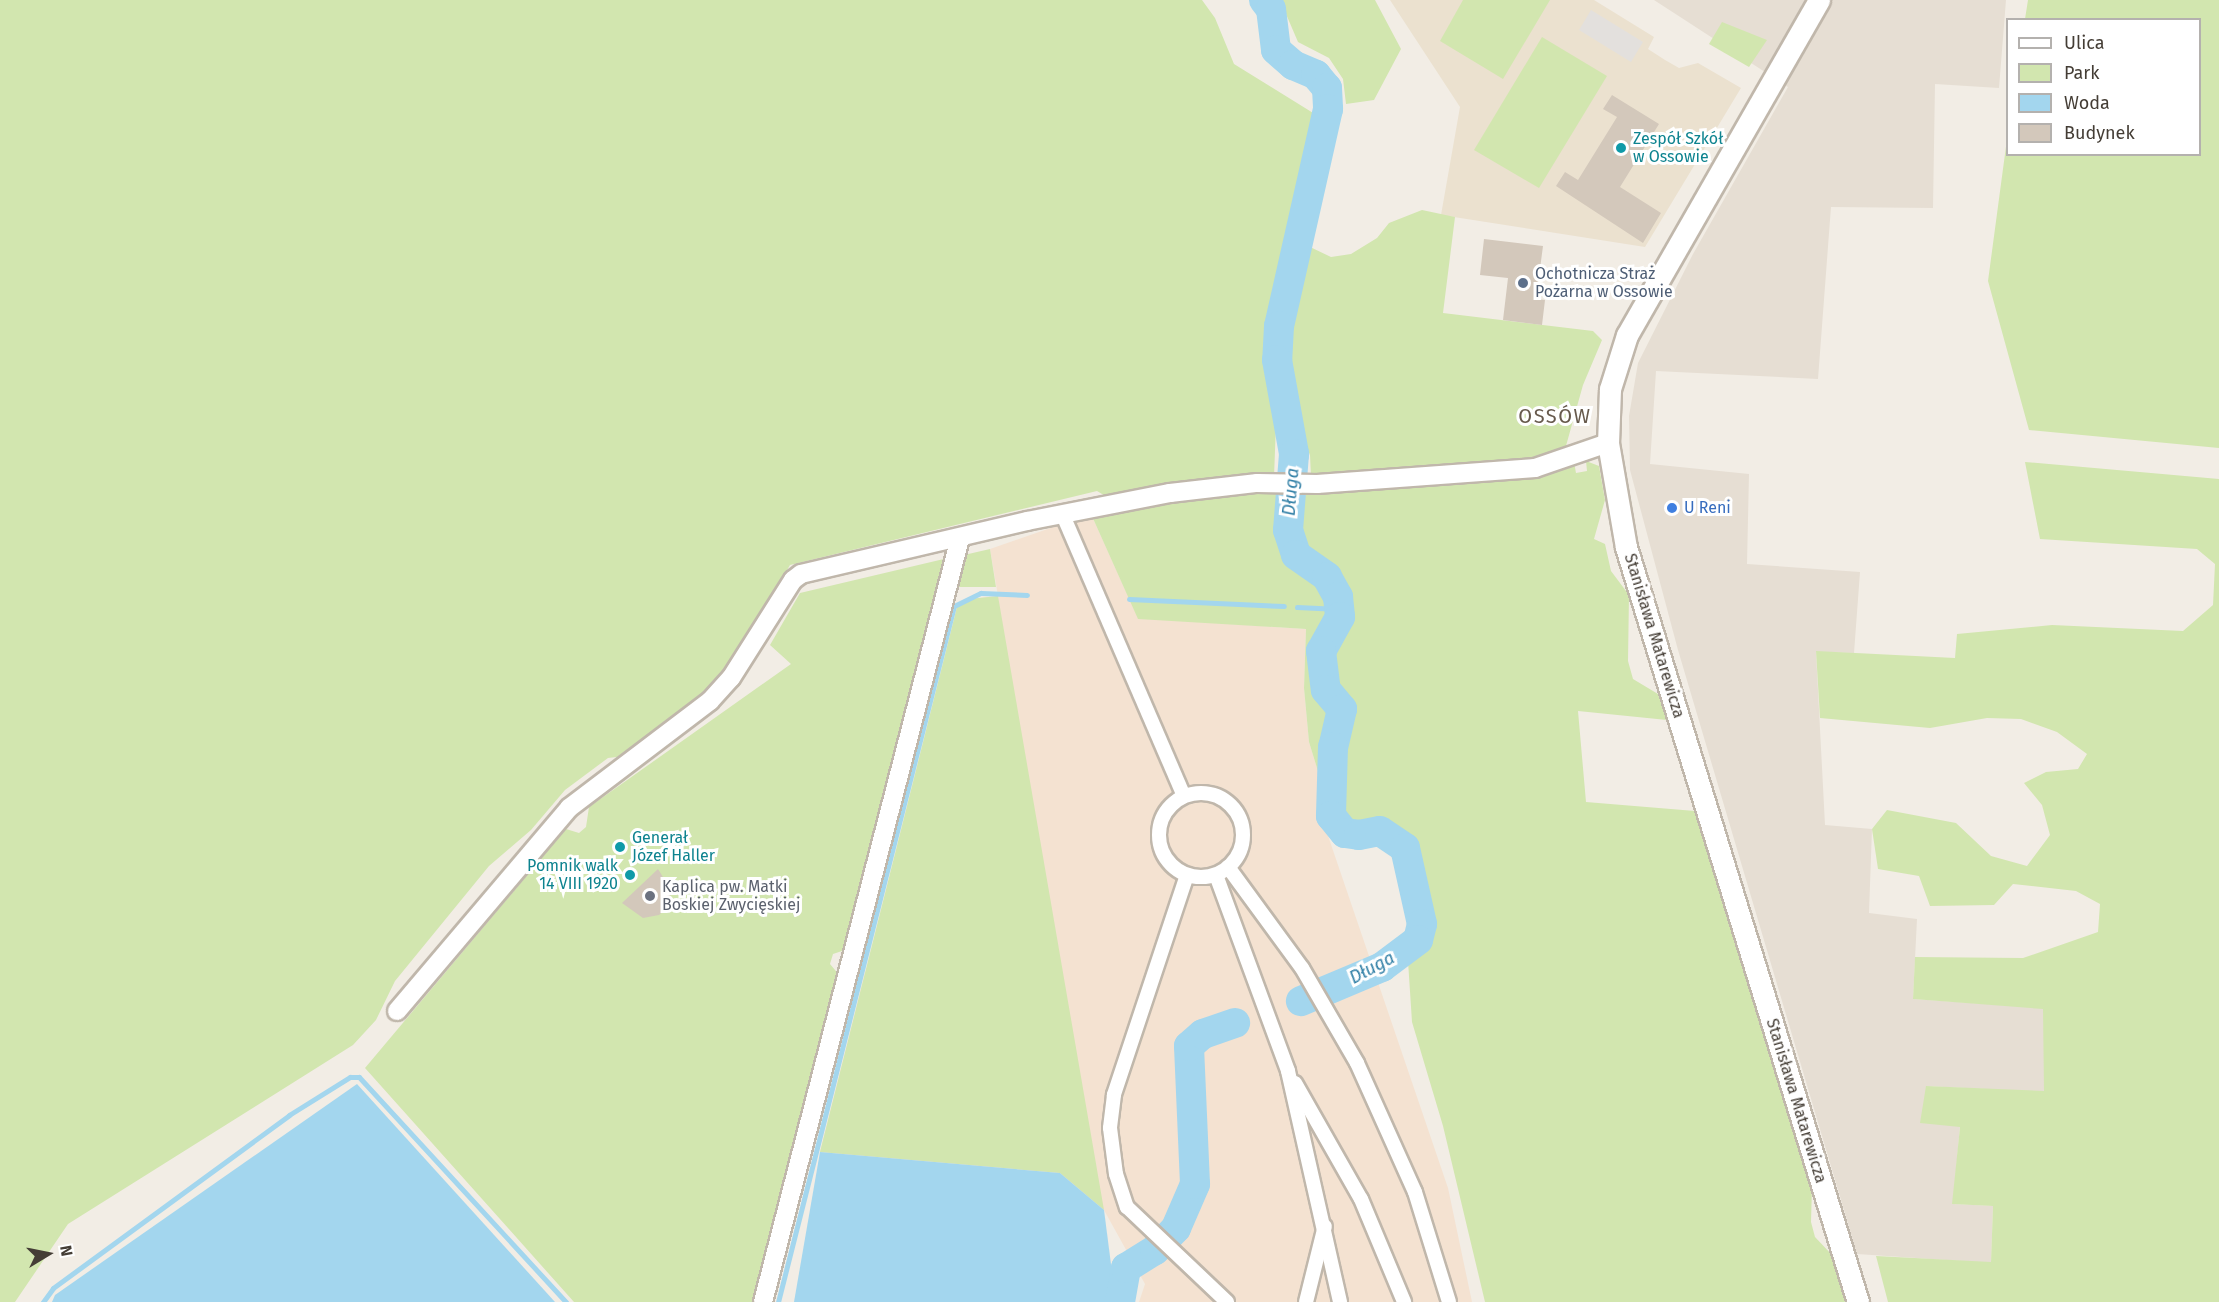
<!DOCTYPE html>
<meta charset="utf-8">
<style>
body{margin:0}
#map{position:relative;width:2219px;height:1302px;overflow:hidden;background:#f2ede5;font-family:"Fira Sans",sans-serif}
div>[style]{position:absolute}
.residential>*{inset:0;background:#e6ded3}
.commercial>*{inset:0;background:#f4e2d1}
.education>*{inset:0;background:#ebe1cf}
.green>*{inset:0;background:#d2e6af}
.parking>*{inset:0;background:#e3e0dd}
.water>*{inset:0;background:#a3d6ee}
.stream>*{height:5px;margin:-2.5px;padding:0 2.5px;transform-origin:2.5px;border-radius:2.5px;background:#a3d6ee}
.river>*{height:30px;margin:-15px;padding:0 15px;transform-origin:15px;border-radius:15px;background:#a3d6ee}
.building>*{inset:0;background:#d3c8bb}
.roads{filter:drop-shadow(2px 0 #c0b7ab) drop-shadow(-2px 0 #c0b7ab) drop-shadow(0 2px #c0b7ab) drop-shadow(0 -2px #c0b7ab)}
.pedestrian>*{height:14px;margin:-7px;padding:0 7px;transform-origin:7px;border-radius:7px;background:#fff}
.pedestrian>.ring{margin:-7px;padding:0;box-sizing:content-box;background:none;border:14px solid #fff;border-radius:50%}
.minor>*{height:18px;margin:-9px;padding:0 9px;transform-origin:9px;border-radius:9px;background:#fff}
.tertiary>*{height:21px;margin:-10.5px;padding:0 10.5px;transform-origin:10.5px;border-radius:10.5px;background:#fff}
.dots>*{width:16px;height:16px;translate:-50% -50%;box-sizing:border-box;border:3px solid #fff;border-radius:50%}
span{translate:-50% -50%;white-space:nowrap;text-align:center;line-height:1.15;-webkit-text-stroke:6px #fff;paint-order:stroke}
.culture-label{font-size:16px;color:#0d838f}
.left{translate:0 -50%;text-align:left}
.right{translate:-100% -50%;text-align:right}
.service-label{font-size:16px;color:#4e5e75}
.shop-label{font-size:16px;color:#366cbe}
.street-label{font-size:16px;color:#443d35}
.worship-label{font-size:16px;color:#5b616d}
.water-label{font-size:18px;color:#2f7ea5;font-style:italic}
.quarter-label{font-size:20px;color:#675a4d;letter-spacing:1.5px}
.legend{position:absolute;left:2006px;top:18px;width:195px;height:138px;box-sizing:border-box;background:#fff;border:2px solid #b4b1ae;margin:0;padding:8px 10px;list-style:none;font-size:18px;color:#443d35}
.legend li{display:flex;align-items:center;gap:12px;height:30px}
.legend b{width:30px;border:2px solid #b4b1ae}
.north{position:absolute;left:18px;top:1224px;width:60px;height:60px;-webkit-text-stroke:4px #fff;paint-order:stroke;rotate:80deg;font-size:16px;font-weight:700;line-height:24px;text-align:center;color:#443d35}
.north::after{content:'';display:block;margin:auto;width:21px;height:27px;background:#443d35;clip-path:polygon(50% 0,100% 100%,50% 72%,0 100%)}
</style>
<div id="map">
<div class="residential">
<i style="clip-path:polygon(1654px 0,2006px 0,1999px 88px,1935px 84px,1933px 208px,1831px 207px,1818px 379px,1656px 371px,1650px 464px,1749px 474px,1747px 564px,1860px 572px,1854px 653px,1816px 652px,1825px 825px,1872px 829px,1869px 913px,1917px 919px,1913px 999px,2044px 1008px,2044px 1092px,1926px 1086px,1960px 1126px,1953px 1204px,1993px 1206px,1991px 1263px,1857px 1254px,1678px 650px,1630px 470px,1629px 416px,1638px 363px,1693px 254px,1788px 87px)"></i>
</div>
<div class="commercial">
<i style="clip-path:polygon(1091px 514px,1138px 618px,1306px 629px,1304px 688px,1309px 742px,1321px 781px,1322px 818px,1448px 1188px,1472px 1302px,1139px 1302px,1145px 1284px,1104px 1210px,1060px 1173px,820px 1152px,865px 973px,883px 995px,957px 607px,969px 599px,998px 596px,990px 549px)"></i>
</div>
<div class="education">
<i style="clip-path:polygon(1390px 0,1594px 0,1654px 37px,1648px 49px,1665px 60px,1679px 68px,1698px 63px,1741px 88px,1645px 247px,1441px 215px,1460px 107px)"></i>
</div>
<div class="green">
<i style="clip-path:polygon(0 0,1202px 0,1215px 18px,1234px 64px,1318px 116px,1264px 370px,1276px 424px,1274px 477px,1107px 497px,1097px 491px,790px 565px,729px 671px,704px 698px,625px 756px,608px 758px,565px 790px,531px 830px,489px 866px,395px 981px,376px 1020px,353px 1045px,68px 1224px,15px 1302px,0 1302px)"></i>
<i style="clip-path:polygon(1280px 0,1375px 0,1401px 49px,1374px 100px,1346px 104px,1343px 79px,1329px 58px,1298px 42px)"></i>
<i style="clip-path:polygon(1463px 0,1550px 0,1503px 79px,1440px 41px)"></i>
<i style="clip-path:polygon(2028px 0,2219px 0,2219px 448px,2029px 430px,1988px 281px,2007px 139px,2008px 154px,2200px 154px,2200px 20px,2025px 19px)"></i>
<i style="clip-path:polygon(1722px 22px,1767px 40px,1749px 67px,1709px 44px)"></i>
<i style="clip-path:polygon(1542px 37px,1607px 76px,1539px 188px,1474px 150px)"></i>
<i style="clip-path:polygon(1422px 210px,1455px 217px,1443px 313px,1593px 331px,1602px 340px,1583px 385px,1564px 453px,1545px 460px,1311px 477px,1310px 455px,1286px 399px,1284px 359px,1308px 246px,1331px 257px,1351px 254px,1377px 238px,1389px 223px)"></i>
<i style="clip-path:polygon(1586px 461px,1599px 466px,1605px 500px,1594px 539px,1605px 544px,1611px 571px,1629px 595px,1628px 661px,1633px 679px,1658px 694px,1667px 720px,1578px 711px,1586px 802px,1695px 811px,1812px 1187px,1811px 1222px,1815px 1237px,1833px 1256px,1847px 1302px,1485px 1302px,1443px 1126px,1412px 1022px,1408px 961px,1427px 945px,1432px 925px,1422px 868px,1413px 843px,1401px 830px,1383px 822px,1358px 827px,1347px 822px,1341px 811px,1339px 785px,1351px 716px,1329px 661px,1345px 633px,1348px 602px,1328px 567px,1300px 545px,1295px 505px,1300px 489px,1574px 462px,1576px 473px,1587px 471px)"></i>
<i style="clip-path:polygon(2025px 462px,2219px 479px,2219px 1302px,1888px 1302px,1876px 1256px,1991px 1262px,1993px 1206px,1952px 1204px,1960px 1127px,1920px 1123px,1926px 1086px,2044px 1091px,2043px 1009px,1913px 999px,1915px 957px,2023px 958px,2098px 932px,2100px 904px,2076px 891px,2013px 884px,1994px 905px,1930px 906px,1919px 876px,1878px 869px,1872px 829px,1887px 810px,1956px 823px,1991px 856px,2027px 866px,2050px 835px,2042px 805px,2024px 783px,2046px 772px,2078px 769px,2087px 754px,2057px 732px,2021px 719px,1987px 718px,1930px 728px,1820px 718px,1816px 651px,1955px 658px,1957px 634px,2052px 625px,2183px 631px,2213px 605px,2215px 564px,2197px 549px,2040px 539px)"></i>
<i style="clip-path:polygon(1275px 486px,1288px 557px,1325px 592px,1332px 605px,1332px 621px,1318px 644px,1314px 670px,1334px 719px,1321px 781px,1309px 742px,1304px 688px,1306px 629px,1138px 619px,1091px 514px)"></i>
<i style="clip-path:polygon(990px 549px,996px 587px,955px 587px,964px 555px)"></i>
<i style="clip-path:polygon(948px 558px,848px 949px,833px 954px,830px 964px,840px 976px,754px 1302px,574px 1302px,365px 1068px,566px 829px,579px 833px,586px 827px,589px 807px,791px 664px,770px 645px,800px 593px)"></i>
<i style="clip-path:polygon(998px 596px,1104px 1210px,1060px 1173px,820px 1152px,957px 607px,969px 599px)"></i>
</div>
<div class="parking">
<i style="clip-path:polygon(1591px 10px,1643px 42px,1631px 62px,1579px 30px)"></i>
</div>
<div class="water">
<i style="clip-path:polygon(357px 1084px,555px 1302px,52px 1302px,55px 1295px)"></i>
<i style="clip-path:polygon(820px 1152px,1060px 1173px,1104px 1210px,1112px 1272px,1108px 1302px,794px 1302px)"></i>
</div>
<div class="stream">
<i style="left:1129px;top:599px;width:155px;rotate:2.6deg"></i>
<i style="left:1297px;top:607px;width:42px;rotate:2.7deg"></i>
<i style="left:43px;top:1302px;width:17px;rotate:-54deg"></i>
<i style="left:53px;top:1288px;width:293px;rotate:-36.2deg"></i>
<i style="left:289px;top:1115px;width:72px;rotate:-31.9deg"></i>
<i style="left:350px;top:1077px;width:9px"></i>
<i style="left:359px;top:1077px;width:306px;rotate:47.4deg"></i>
<i style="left:778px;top:1302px;width:718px;rotate:-75.81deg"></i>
<i style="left:954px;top:606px;width:30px;rotate:-26deg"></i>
<i style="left:981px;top:593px;width:46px;rotate:2.5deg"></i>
</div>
<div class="river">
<i style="left:1264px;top:0;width:11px;rotate:52deg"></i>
<i style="left:1271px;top:9px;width:41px;rotate:83deg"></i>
<i style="left:1276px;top:50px;width:23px;rotate:41deg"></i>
<i style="left:1293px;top:65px;width:25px;rotate:23deg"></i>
<i style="left:1316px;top:75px;width:17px;rotate:50deg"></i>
<i style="left:1327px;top:88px;width:21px;rotate:87deg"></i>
<i style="left:1328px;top:109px;width:222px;rotate:102.7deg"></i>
<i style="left:1279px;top:326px;width:34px;rotate:93deg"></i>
<i style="left:1277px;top:360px;width:96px;rotate:79.7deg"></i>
<i style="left:1294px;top:454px;width:76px;rotate:94.5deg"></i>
<i style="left:1288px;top:530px;width:26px;rotate:72deg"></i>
<i style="left:1296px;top:555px;width:38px;rotate:35deg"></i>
<i style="left:1327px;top:577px;width:23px;rotate:61deg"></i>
<i style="left:1338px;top:597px;width:20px;rotate:84deg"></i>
<i style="left:1340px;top:617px;width:39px;rotate:119deg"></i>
<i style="left:1321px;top:651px;width:39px;rotate:83deg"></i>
<i style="left:1326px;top:690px;width:25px;rotate:50deg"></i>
<i style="left:1342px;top:709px;width:39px;rotate:103deg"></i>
<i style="left:1333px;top:747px;width:69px;rotate:91.7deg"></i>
<i style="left:1331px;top:816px;width:22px;rotate:51deg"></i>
<i style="left:1345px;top:833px;width:14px;rotate:8deg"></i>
<i style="left:1359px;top:835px;width:21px;rotate:-11deg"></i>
<i style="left:1380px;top:831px;width:30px;rotate:34deg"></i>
<i style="left:1405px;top:848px;width:78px;rotate:77.4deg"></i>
<i style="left:1422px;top:924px;width:16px;rotate:104deg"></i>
<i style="left:1418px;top:940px;width:45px;rotate:143.1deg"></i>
<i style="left:1382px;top:967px;width:88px;rotate:157.2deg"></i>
<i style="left:1120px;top:1302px;width:35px;rotate:-80deg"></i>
<i style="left:1126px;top:1268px;width:34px;rotate:-32deg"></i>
<i style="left:1155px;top:1250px;width:30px;rotate:-46deg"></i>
<i style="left:1176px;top:1228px;width:48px;rotate:-66.6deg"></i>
<i style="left:1195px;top:1184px;width:138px;rotate:-92.5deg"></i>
<i style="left:1189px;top:1046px;width:18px;rotate:-41deg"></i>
<i style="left:1203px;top:1034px;width:34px;rotate:-19deg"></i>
</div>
<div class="building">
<i style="clip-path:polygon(1612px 95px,1659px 124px,1620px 187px,1661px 213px,1643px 243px,1556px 186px,1565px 172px,1578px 180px,1617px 117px,1603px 109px)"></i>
<i style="clip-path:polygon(1484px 239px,1543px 246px,1536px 299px,1545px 300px,1542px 325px,1503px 320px,1508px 278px,1480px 275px)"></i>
<i style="clip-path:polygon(658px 869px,671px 890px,669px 906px,659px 915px,643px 918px,622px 903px)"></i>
</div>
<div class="roads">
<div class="pedestrian">
<i style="left:1062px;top:513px;width:308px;rotate:66.7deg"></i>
<i class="ring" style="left:1159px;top:793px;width:70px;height:70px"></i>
<i style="left:1228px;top:867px;width:125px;rotate:53.8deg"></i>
<i style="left:1302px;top:968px;width:110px;rotate:59.9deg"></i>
<i style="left:1357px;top:1063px;width:141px;rotate:65.8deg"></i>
<i style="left:1415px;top:1192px;width:115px;rotate:72.8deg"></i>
<i style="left:1187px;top:875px;width:232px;rotate:108.4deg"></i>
<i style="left:1114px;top:1095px;width:33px;rotate:97deg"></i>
<i style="left:1110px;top:1128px;width:46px;rotate:82.6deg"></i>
<i style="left:1116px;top:1174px;width:35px;rotate:72deg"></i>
<i style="left:1127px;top:1207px;width:138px;rotate:43.5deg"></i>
<i style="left:1216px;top:875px;width:209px;rotate:69.8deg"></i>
<i style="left:1288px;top:1071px;width:237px;rotate:77.3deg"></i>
<i style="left:1295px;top:1083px;width:133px;rotate:60.4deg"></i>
<i style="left:1361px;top:1199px;width:112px;rotate:67.3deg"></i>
<i style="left:1306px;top:1302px;width:78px;rotate:-76deg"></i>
</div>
<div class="minor">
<i style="left:397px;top:1011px;width:266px;rotate:-49.7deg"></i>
<i style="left:569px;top:808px;width:177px;rotate:-37.2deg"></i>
<i style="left:710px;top:701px;width:31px;rotate:-48deg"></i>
<i style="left:731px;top:678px;width:116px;rotate:-57.7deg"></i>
<i style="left:793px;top:580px;width:10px;rotate:-37deg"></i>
<i style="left:801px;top:574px;width:232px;rotate:-13.2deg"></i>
<i style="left:1027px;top:521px;width:146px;rotate:-11.1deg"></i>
<i style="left:1170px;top:493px;width:88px;rotate:-6.6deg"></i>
<i style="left:1257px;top:483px;width:60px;rotate:1deg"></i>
<i style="left:1317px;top:484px;width:219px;rotate:-4.2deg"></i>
<i style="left:1535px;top:468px;width:77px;rotate:-18.9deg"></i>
<i style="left:763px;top:1302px;width:789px;rotate:-75.54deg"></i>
</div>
<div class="tertiary">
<i style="left:1819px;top:0;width:386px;rotate:119.8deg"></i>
<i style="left:1627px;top:335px;width:57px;rotate:107.5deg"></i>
<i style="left:1610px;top:389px;width:54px;rotate:92.1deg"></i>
<i style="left:1608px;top:443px;width:106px;rotate:80.2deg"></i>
<i style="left:1626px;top:547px;width:790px;rotate:72.92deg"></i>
</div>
</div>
<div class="dots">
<i style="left:1621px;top:148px;background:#0f9aa8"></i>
<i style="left:1523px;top:283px;background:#5c6f8a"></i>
<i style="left:1672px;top:508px;background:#3f7fe0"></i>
<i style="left:620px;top:847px;background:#0f9aa8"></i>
<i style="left:630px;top:875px;background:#0f9aa8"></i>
<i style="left:650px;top:896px;background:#6b7280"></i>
</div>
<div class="culture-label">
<span class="left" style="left:1633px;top:148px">Zespół Szkół<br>w Ossowie</span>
<span class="left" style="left:632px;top:847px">Generał<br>Józef Haller</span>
<span class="right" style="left:618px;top:875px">Pomnik walk<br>14 VIII 1920</span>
</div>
<div class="service-label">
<span class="left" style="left:1535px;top:283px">Ochotnicza Straż<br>Pożarna w Ossowie</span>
</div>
<div class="shop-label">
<span class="left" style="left:1684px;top:508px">U Reni</span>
</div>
<div class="street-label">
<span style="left:1654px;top:636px;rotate:73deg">Stanisława Matarewicza</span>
<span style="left:1796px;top:1101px;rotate:73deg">Stanisława Matarewicza</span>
</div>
<div class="worship-label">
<span class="left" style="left:662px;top:896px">Kaplica pw. Matki<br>Boskiej Zwycięskiej</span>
</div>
<div class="water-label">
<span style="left:1291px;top:492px;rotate:-85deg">Długa</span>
<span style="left:1372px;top:968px;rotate:-28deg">Długa</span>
</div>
<div class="quarter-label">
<span style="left:1555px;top:416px">OSSÓW</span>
</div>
<ul class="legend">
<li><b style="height:8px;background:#fff"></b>Ulica</li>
<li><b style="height:16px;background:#d2e6af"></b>Park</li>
<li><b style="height:16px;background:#a3d6ee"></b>Woda</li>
<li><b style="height:16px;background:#d3c8bb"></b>Budynek</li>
</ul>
<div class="north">N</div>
</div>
